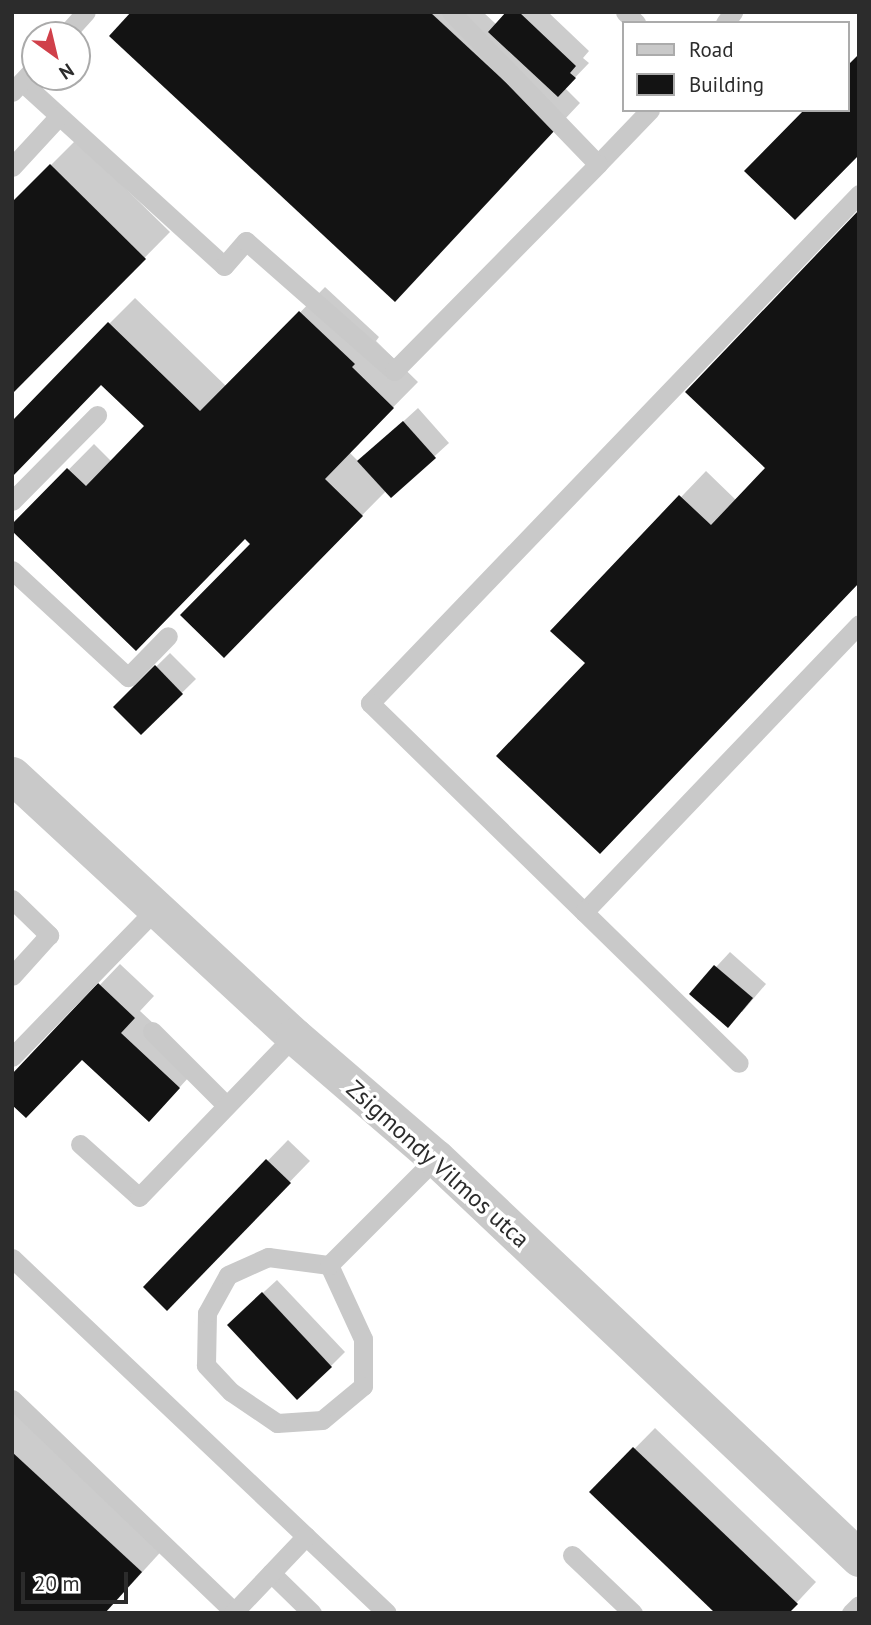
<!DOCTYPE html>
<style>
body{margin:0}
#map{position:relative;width:871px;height:1625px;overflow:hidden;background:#fff;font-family:"PT Sans",sans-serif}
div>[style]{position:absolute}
.shadow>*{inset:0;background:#0003}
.building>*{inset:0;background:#131313}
.service>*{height:19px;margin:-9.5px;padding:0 9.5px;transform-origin:9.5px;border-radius:9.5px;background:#c9c9c9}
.minor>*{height:37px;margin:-18.5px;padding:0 18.5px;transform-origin:18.5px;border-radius:18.5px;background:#c9c9c9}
span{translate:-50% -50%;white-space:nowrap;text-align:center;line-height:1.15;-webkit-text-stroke:7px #fff;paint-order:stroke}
.street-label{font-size:24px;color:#2c2c2c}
.frame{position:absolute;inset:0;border:14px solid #2c2c2c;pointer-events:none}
.legend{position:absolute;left:622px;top:21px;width:228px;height:91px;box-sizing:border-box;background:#fff;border:2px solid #ababab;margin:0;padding:9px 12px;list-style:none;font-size:21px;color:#2c2c2c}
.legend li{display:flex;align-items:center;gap:14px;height:35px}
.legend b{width:35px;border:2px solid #ababab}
.north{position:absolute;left:21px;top:21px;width:70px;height:70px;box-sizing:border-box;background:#fff;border:2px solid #ababab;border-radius:50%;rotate:146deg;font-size:19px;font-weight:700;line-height:28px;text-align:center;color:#2c2c2c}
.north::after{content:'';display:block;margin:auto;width:24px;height:32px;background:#d0404a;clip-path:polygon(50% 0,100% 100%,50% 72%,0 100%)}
.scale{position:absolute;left:21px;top:1572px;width:107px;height:32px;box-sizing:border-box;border:4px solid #2c2c2c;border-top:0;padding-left:9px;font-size:21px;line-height:24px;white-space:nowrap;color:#2c2c2c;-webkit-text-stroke:5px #fff;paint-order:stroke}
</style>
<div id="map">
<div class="shadow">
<i style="clip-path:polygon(133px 12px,483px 12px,497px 25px,509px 12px,548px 12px,589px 51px,583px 58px,589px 63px,565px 88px,580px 103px,395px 300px)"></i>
<i style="clip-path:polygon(76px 140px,170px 232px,12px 392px,12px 204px)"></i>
<i style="clip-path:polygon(325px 287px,379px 337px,376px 341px,418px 382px,349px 452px,359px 462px,418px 408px,449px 443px,391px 496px,386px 491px,224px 655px,253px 544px,245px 537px,12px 527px,94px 444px,112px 462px,146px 426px,109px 324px,135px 298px,227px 387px)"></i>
<i style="clip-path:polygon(768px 468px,859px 581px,587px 663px,553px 631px,706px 471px,737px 501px)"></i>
<i style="clip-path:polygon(170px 653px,196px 679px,141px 733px,115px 707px)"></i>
<i style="clip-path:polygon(730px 952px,766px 984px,742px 1012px,691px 994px)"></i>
<i style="clip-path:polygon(120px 964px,154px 996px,140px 1011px,199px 1066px,169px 1099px,82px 1058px,12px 1077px)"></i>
<i style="clip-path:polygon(288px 1140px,310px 1161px,187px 1288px,145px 1287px)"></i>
<i style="clip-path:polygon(277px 1280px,345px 1352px,331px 1366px,243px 1311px)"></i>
<i style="clip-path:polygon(12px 1404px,167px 1545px,105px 1613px,12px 1613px)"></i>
<i style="clip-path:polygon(655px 1428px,816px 1582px,787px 1613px,592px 1492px)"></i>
</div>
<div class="building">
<i style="clip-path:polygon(131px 12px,430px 12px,556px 129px,395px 302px,109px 36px)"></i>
<i style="clip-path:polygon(506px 12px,519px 12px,576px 66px,570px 73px,576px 78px,558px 97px,488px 32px)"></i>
<i style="clip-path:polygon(859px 54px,859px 155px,795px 220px,744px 171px,804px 110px,848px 110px,848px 65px)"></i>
<i style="clip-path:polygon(50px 164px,146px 259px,12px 394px,12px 202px)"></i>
<i style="clip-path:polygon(859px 210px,859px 583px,600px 854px,496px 756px,585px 663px,550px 631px,679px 495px,711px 525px,765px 468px,685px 392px)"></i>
<i style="clip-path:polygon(299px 311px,355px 364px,352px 367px,394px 408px,325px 479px,363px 516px,224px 658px,180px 615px,250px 544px,245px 539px,136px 651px,12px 531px,12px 524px,67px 468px,86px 486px,144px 426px,101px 385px,12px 477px,12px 421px,108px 322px,200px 411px)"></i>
<i style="clip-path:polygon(403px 421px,436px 458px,391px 498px,357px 461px)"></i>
<i style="clip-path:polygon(155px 665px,183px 694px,141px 735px,113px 707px)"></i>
<i style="clip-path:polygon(714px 965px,753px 998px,728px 1028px,689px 994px)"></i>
<i style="clip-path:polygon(98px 983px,135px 1018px,121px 1033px,180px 1088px,149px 1122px,82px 1060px,26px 1118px,12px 1105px,12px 1074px)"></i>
<i style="clip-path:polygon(266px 1159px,291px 1183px,167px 1311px,143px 1287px)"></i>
<i style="clip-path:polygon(262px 1292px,332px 1367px,297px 1400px,227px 1325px)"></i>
<i style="clip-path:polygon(633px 1447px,798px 1604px,789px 1613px,715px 1613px,589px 1492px)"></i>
<i style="clip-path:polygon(12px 1452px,142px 1572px,105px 1613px,12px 1613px)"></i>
</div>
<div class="service">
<i style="left:451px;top:12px;width:211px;rotate:46deg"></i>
<i style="left:598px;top:164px;width:75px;rotate:-46.1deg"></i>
<i style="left:625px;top:12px;width:16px;rotate:45deg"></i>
<i style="left:725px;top:23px;width:14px;rotate:-54deg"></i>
<i style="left:65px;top:35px;width:31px;rotate:-48deg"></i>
<i style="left:22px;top:82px;width:273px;rotate:42.3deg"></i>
<i style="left:224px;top:266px;width:33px;rotate:-49deg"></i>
<i style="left:246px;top:241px;width:197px;rotate:41.3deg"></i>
<i style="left:394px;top:371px;width:291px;rotate:-45.4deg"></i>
<i style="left:12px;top:92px;width:34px;rotate:-47deg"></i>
<i style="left:12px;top:167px;width:69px;rotate:-47.3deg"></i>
<i style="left:859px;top:194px;width:706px;rotate:133.85deg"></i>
<i style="left:370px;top:703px;width:299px;rotate:44.3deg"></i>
<i style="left:584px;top:912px;width:398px;rotate:-46.3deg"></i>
<i style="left:12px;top:501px;width:121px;rotate:-45.3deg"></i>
<i style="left:12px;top:570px;width:158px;rotate:42.7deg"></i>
<i style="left:128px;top:677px;width:57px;rotate:-45.7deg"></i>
<i style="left:12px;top:899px;width:52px;rotate:44.2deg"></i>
<i style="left:49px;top:935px;width:55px;rotate:132.1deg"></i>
<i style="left:584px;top:912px;width:216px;rotate:44.3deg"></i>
<i style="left:152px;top:1031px;width:105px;rotate:45deg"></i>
<i style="left:12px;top:1057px;width:206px;rotate:-45.8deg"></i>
<i style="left:80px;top:1144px;width:79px;rotate:41.9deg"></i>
<i style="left:139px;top:1197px;width:223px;rotate:-46.1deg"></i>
<i style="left:12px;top:1258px;width:516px;rotate:43.43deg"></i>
<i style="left:329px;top:1265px;width:81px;rotate:65.3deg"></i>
<i style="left:363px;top:1339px;width:47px;rotate:90deg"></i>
<i style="left:363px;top:1386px;width:53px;rotate:140.3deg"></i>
<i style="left:322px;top:1420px;width:45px;rotate:176.2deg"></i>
<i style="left:277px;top:1423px;width:55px;rotate:-146deg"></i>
<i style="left:231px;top:1392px;width:37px;rotate:-133deg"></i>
<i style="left:206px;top:1365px;width:52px;rotate:-88.9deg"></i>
<i style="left:207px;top:1313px;width:43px;rotate:-61.1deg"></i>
<i style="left:228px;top:1275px;width:44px;rotate:-24.2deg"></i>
<i style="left:268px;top:1257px;width:62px;rotate:7.5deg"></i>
<i style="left:329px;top:1265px;width:151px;rotate:-45deg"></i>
<i style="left:12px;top:1399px;width:308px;rotate:43.8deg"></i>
<i style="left:572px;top:1555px;width:84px;rotate:43.6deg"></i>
<i style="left:271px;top:1573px;width:57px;rotate:44.3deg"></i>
<i style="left:233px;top:1613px;width:106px;rotate:-46.5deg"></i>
<i style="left:851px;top:1613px;width:11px;rotate:-45deg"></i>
</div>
<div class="minor">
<i style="left:12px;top:775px;width:384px;rotate:42.8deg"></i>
<i style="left:294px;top:1036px;width:187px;rotate:40.7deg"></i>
<i style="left:436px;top:1158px;width:582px;rotate:43.4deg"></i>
</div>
<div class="street-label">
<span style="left:438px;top:1164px;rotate:42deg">Zsigmondy Vilmos utca</span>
</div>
<div class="frame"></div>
<ul class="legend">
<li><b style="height:9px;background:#c9c9c9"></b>Road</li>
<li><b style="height:19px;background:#131313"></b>Building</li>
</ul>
<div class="north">N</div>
<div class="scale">20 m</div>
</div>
